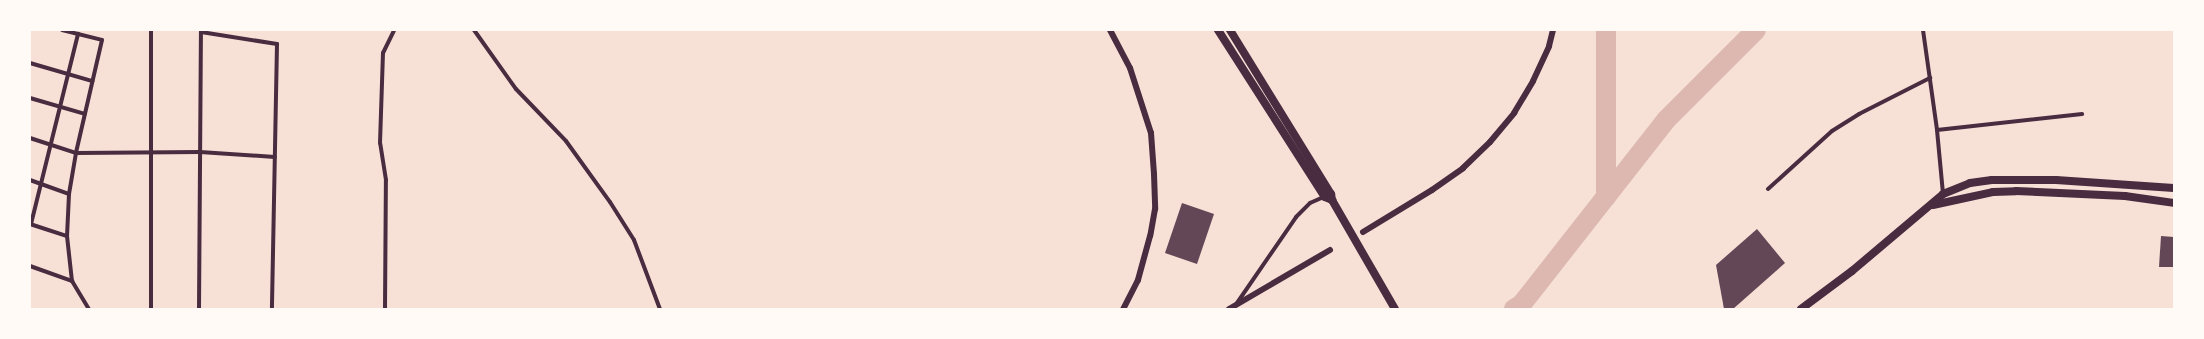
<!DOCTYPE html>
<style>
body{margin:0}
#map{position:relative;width:2204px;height:339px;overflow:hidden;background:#f7e1d7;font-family:Overpass,sans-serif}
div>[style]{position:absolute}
.river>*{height:20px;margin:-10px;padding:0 10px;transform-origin:10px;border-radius:10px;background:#dcb8b0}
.building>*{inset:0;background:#644757}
.minor>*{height:4px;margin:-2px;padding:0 2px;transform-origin:2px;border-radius:2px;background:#4a2c40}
.secondary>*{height:6px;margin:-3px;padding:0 3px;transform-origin:3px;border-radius:3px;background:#4a2c40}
.trunk>*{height:8px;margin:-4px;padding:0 4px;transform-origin:4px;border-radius:4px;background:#4a2c40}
span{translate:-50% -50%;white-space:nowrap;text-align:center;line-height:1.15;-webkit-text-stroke:3px #fffaf5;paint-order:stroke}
.frame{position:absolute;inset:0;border:31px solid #fffaf5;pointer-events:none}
</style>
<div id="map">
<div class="river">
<i style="left:1606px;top:197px;width:167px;rotate:-90deg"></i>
<i style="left:1514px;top:309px;width:8px;rotate:-30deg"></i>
<i style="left:1521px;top:305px;width:235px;rotate:-51.9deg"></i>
<i style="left:1666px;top:120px;width:127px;rotate:-45deg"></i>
</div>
<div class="building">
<i style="clip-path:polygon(1182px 203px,1214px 214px,1197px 264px,1165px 253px)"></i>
<i style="clip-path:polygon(1757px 229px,1785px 263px,1733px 309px,1724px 309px,1716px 265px)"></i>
<i style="clip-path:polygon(2161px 236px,2174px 237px,2174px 267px,2159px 267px)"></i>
</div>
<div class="minor">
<i style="left:62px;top:30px;width:41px;rotate:14deg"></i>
<i style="left:102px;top:40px;width:116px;rotate:103deg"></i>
<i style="left:76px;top:153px;width:42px;rotate:99.7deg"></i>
<i style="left:69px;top:194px;width:42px;rotate:92.7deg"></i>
<i style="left:67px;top:236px;width:45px;rotate:83.7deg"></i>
<i style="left:72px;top:281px;width:33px;rotate:59deg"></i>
<i style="left:151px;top:30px;width:279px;rotate:90deg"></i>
<i style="left:474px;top:30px;width:72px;rotate:54.6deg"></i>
<i style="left:516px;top:89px;width:72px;rotate:46.1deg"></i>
<i style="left:566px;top:141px;width:75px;rotate:54.2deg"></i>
<i style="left:610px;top:202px;width:45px;rotate:57.7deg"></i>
<i style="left:634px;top:240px;width:74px;rotate:69.4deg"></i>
<i style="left:1923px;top:30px;width:101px;rotate:82deg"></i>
<i style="left:1937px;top:130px;width:64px;rotate:84.6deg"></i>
<i style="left:30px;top:63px;width:65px;rotate:16.2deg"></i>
<i style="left:30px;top:98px;width:57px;rotate:16.2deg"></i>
<i style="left:1937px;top:130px;width:146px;rotate:-6.3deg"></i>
<i style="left:30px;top:138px;width:48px;rotate:18.1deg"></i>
<i style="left:76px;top:153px;width:124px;rotate:-0.5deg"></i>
<i style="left:200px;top:152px;width:75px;rotate:3.8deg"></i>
<i style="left:30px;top:180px;width:41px;rotate:19.7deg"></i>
<i style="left:1768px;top:189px;width:86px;rotate:-42.2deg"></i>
<i style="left:1832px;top:131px;width:32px;rotate:-32deg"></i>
<i style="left:1859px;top:114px;width:80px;rotate:-26.9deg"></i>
<i style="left:30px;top:224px;width:39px;rotate:18deg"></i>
<i style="left:31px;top:224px;width:196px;rotate:-76.1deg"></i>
<i style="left:30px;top:266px;width:45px;rotate:19.7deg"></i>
<i style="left:1237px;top:303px;width:104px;rotate:-55.5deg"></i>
<i style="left:1296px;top:217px;width:20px;rotate:-45deg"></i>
<i style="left:1310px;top:203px;width:17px;rotate:-24deg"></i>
<i style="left:199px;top:309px;width:277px;rotate:-89.6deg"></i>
<i style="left:201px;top:32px;width:77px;rotate:9deg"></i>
<i style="left:277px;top:44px;width:265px;rotate:91.1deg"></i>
<i style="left:385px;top:309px;width:129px;rotate:-89.6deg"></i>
<i style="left:386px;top:180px;width:37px;rotate:-99deg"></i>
<i style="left:380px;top:143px;width:90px;rotate:-88.1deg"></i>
<i style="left:383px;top:53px;width:25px;rotate:-64deg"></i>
</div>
<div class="secondary">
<i style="left:1110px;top:30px;width:43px;rotate:62.2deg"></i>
<i style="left:1130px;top:68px;width:68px;rotate:72.1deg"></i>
<i style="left:1151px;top:133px;width:41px;rotate:85.8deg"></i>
<i style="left:1154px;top:174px;width:35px;rotate:88deg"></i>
<i style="left:1155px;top:209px;width:27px;rotate:100deg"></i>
<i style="left:1150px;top:236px;width:46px;rotate:105.3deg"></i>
<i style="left:1138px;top:280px;width:33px;rotate:117deg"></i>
<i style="left:1363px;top:232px;width:81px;rotate:-31.3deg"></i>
<i style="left:1432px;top:190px;width:38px;rotate:-35deg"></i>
<i style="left:1463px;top:168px;width:37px;rotate:-44deg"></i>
<i style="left:1490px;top:142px;width:38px;rotate:-50deg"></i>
<i style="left:1514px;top:113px;width:37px;rotate:-59deg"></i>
<i style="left:1533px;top:81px;width:38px;rotate:-65deg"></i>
<i style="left:1549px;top:46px;width:16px;rotate:-76deg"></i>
<i style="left:1229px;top:309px;width:117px;rotate:-30.3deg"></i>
</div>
<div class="trunk">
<i style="left:1218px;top:30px;width:198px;rotate:57.4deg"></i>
<i style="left:1325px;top:197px;width:8px;rotate:23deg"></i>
<i style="left:1230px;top:30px;width:193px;rotate:58.4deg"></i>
<i style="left:1331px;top:194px;width:6px;rotate:81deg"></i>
<i style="left:1332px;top:200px;width:126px;rotate:60deg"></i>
<i style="left:1933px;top:205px;width:61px;rotate:-12.2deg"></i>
<i style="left:1993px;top:192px;width:23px;rotate:-2deg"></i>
<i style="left:2016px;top:191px;width:109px;rotate:2.6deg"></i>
<i style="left:2125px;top:196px;width:49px;rotate:8.1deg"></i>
<i style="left:1801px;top:309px;width:64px;rotate:-36.7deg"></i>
<i style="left:1852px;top:271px;width:119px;rotate:-40.2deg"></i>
<i style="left:1943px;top:194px;width:29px;rotate:-22deg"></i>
<i style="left:1970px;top:183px;width:22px;rotate:-8deg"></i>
<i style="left:1992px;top:180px;width:64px"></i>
<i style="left:2056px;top:180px;width:118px;rotate:3.9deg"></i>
</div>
<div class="frame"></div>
</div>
